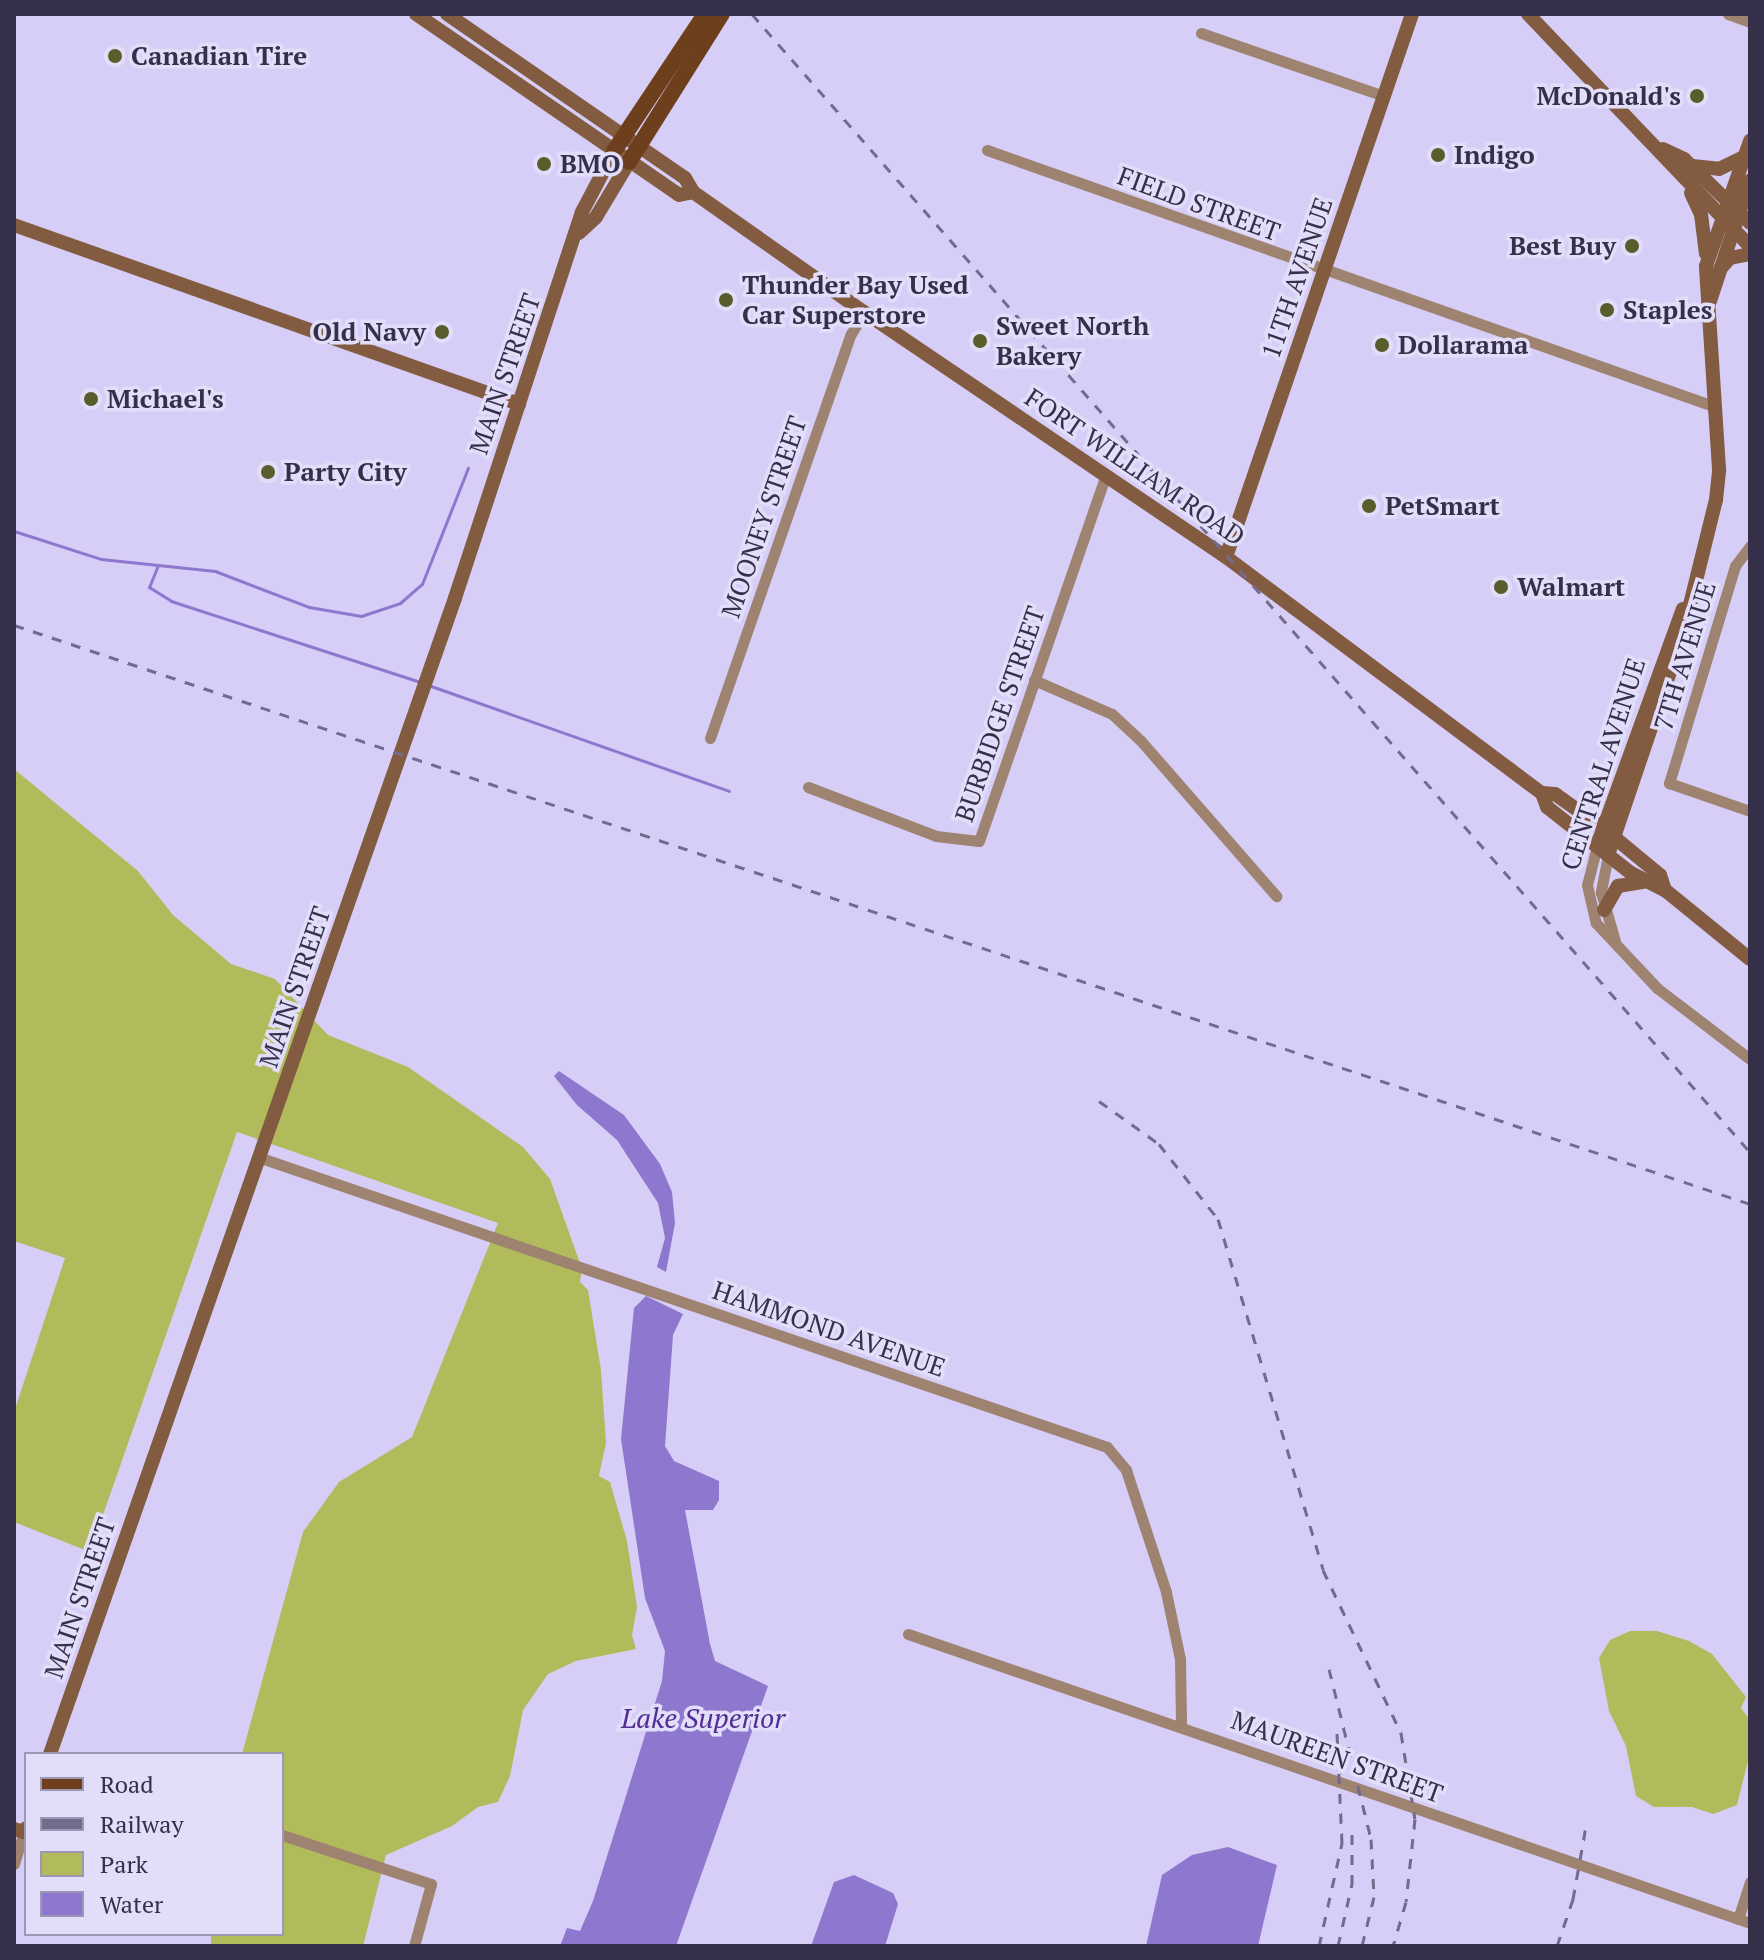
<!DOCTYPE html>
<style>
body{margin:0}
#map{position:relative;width:1764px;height:1960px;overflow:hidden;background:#d6cef7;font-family:"PT Serif",serif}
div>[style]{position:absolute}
.green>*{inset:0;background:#b1bb5c}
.water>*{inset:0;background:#8e77ce}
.stream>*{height:3px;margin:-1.5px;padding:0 1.5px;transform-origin:1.5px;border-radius:1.5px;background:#8e77ce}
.street>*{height:11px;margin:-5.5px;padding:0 5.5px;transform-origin:5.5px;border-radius:5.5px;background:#9e8371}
.secondary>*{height:14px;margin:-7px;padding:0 7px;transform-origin:7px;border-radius:7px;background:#825b41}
.primary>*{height:16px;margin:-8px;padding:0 8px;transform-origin:8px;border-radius:8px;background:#6e3f1c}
.rail>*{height:3px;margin-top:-1.5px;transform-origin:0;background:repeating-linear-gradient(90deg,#726b8c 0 10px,transparent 0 20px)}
.dots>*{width:22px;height:22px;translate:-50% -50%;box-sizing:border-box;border:4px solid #e2ddf9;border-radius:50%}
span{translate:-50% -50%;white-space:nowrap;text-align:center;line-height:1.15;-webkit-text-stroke:7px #e2ddf9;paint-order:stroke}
.poi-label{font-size:26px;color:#352f4a;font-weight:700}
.left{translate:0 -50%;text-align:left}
.right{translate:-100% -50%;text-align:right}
.street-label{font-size:26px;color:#352f4a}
.water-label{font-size:28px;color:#522e94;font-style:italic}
.frame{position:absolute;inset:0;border:16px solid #352f4a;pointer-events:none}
.legend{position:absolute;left:24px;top:1752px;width:260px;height:184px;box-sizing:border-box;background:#e2ddf9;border:2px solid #9d97b3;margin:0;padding:10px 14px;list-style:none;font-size:24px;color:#352f4a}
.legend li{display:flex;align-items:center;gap:16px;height:40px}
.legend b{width:40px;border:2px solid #9d97b3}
</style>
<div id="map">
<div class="green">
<i style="clip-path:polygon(14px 769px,138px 871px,173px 915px,231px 964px,275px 979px,328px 1035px,408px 1067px,523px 1147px,550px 1179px,582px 1269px,580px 1282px,588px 1290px,601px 1370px,606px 1443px,599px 1476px,610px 1482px,627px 1541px,637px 1607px,632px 1635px,636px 1649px,576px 1661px,548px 1674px,523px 1710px,510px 1776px,498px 1802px,478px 1807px,452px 1826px,386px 1855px,363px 1946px,211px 1946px,211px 1934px,282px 1934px,282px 1754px,242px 1754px,303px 1532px,339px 1482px,412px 1437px,498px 1223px,237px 1132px,90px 1552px,14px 1522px,14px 1412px,65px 1258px,14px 1241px)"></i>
<i style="clip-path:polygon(1630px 1631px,1657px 1631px,1689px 1641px,1712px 1654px,1746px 1697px,1741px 1708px,1750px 1720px,1750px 1753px,1737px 1805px,1713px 1814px,1692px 1807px,1654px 1807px,1636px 1796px,1626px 1746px,1609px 1711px,1599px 1658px,1610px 1640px)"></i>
</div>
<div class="water">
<i style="clip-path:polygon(559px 1071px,624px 1115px,660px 1164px,672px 1192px,675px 1223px,666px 1272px,657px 1267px,665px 1238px,658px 1203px,617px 1140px,577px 1105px,554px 1076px)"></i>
<i style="clip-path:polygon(646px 1296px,683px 1314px,673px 1335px,665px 1446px,674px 1461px,719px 1481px,719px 1500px,713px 1510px,685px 1510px,710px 1644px,715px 1661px,768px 1686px,676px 1946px,560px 1946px,567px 1928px,580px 1931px,593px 1901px,662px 1681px,665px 1651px,645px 1598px,621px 1439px,634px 1308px)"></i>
<i style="clip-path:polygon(1228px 1847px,1277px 1865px,1258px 1946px,1146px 1946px,1162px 1875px,1192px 1855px)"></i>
<i style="clip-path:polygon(854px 1875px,893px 1893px,898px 1904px,885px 1946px,811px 1946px,834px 1882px)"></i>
</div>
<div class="stream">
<i style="left:14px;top:531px;width:91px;rotate:17.8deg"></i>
<i style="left:101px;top:559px;width:115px;rotate:6deg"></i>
<i style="left:215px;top:571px;width:101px;rotate:21deg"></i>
<i style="left:309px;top:607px;width:53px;rotate:9.8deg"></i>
<i style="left:361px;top:616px;width:41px;rotate:-18.4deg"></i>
<i style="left:400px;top:603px;width:29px;rotate:-41deg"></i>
<i style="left:422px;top:584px;width:125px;rotate:-68.4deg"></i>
<i style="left:158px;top:565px;width:24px;rotate:112deg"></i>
<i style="left:149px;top:587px;width:26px;rotate:32deg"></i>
<i style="left:171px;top:601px;width:263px;rotate:18deg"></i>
<i style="left:428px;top:685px;width:319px;rotate:19.4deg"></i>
</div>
<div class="street">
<i style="left:1728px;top:14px;width:23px;rotate:20deg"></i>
<i style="left:1201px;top:33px;width:194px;rotate:19deg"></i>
<i style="left:987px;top:150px;width:773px;rotate:19.42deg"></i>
<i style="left:1750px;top:546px;width:25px;rotate:127deg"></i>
<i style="left:1735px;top:566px;width:227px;rotate:106.9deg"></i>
<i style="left:1669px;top:783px;width:86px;rotate:19.1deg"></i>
<i style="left:1034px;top:680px;width:85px;rotate:23.6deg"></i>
<i style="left:1112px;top:714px;width:40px;rotate:43deg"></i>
<i style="left:1141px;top:741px;width:206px;rotate:48.9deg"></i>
<i style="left:710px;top:738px;width:428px;rotate:-70.8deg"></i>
<i style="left:851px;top:334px;width:26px;rotate:-59deg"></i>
<i style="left:808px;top:787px;width:137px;rotate:20.9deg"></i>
<i style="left:936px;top:836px;width:43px;rotate:6.6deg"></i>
<i style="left:979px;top:841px;width:385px;rotate:-70.9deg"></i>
<i style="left:1597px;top:846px;width:40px;rotate:104.4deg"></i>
<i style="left:1587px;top:885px;width:39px;rotate:77deg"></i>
<i style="left:1596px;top:923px;width:89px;rotate:46.8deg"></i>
<i style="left:1657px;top:988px;width:117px;rotate:37.4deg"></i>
<i style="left:1608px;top:855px;width:38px;rotate:101deg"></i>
<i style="left:1601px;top:892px;width:51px;rotate:74.1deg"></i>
<i style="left:261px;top:1158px;width:894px;rotate:18.86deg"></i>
<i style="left:1107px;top:1447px;width:30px;rotate:50deg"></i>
<i style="left:1126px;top:1470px;width:128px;rotate:71.8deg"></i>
<i style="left:1166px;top:1592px;width:68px;rotate:78.2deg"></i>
<i style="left:1180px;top:1659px;width:66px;rotate:89.1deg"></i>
<i style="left:908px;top:1634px;width:890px;rotate:18.94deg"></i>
<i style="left:282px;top:1835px;width:157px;rotate:18.2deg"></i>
<i style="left:431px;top:1884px;width:64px;rotate:105.3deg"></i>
<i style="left:14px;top:1864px;width:34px;rotate:-73deg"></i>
<i style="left:1738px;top:1919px;width:39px;rotate:-72deg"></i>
</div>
<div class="secondary">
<i style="left:416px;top:14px;width:319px;rotate:34.5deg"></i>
<i style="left:679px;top:195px;width:14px;rotate:-12deg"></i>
<i style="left:447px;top:14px;width:289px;rotate:34.6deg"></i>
<i style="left:685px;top:178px;width:16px;rotate:60deg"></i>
<i style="left:693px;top:192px;width:209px;rotate:35.1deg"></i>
<i style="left:864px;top:312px;width:437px;rotate:34.1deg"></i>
<i style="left:1226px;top:557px;width:394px;rotate:36.8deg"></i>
<i style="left:1542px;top:793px;width:15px;rotate:70deg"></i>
<i style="left:1547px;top:807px;width:107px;rotate:38.2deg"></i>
<i style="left:1631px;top:873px;width:38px;rotate:27deg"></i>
<i style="left:1665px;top:890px;width:109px;rotate:39.1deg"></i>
<i style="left:1528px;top:14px;width:321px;rotate:46.3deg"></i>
<i style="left:1663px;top:149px;width:23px;rotate:25deg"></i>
<i style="left:1684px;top:159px;width:92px;rotate:44.1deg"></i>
<i style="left:1692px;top:166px;width:27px;rotate:6deg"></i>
<i style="left:1719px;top:169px;width:28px;rotate:-26deg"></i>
<i style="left:1691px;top:193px;width:23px;rotate:65deg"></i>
<i style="left:1701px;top:214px;width:40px;rotate:82.9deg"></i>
<i style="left:14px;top:225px;width:536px;rotate:19.52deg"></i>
<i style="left:579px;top:233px;width:23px;rotate:-43deg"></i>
<i style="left:596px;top:217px;width:64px;rotate:-59deg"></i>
<i style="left:1720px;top:269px;width:15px;rotate:-48deg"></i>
<i style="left:1730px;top:258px;width:20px;rotate:-11deg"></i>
<i style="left:1710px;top:301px;width:127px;rotate:-71.7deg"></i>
<i style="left:1226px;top:557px;width:574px;rotate:-71.09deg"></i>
<i style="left:1542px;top:793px;width:13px;rotate:4deg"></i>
<i style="left:1555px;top:794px;width:59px;rotate:35.3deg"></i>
<i style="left:1603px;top:828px;width:74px;rotate:39.5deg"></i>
<i style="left:1660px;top:875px;width:16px;rotate:72deg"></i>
<i style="left:1597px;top:846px;width:252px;rotate:-70.1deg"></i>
<i style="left:1608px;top:855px;width:234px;rotate:-71.3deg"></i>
<i style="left:1683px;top:633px;width:137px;rotate:-76.1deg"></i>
<i style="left:1716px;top:500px;width:31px;rotate:-84deg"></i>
<i style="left:1719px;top:469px;width:203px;rotate:-93.7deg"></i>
<i style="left:1706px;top:266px;width:133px;rotate:-70.6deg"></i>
<i style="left:1604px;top:910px;width:28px;rotate:-60deg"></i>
<i style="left:1618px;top:886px;width:26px;rotate:-9deg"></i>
<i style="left:50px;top:1754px;width:1225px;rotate:-70.69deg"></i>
<i style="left:455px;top:598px;width:406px;rotate:-71.8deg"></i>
<i style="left:582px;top:212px;width:69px;rotate:-62.3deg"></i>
<i style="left:14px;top:1829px;width:10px;rotate:17deg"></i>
<i style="left:24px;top:1832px;width:4px;rotate:-63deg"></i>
</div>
<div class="primary">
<i style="left:614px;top:151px;width:164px;rotate:-56.4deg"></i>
<i style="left:629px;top:162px;width:175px;rotate:-57.9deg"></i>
</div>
<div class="rail">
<i style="left:752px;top:14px;width:1514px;rotate:48.75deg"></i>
<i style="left:14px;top:625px;width:1830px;rotate:18.44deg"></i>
<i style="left:1099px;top:1101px;width:74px;rotate:35.6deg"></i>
<i style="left:1159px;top:1144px;width:95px;rotate:51.8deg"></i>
<i style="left:1218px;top:1219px;width:366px;rotate:73.3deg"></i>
<i style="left:1323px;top:1570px;width:181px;rotate:64.4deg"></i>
<i style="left:1401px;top:1733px;width:87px;rotate:80.8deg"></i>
<i style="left:1415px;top:1819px;width:83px;rotate:96.2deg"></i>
<i style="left:1406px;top:1902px;width:46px;rotate:106.5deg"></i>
<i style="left:1329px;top:1669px;width:175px;rotate:76.1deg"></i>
<i style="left:1371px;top:1839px;width:58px;rotate:87deg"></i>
<i style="left:1374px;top:1897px;width:50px;rotate:103.8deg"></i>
<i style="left:1319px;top:1946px;width:106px;rotate:-77.4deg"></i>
<i style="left:1342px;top:1843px;width:111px;rotate:-92.6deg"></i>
<i style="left:1338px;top:1946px;width:64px;rotate:-77.3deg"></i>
<i style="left:1352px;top:1884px;width:56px;rotate:-90deg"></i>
<i style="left:1557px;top:1946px;width:50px;rotate:-71.2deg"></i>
<i style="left:1573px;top:1899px;width:74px;rotate:-79.9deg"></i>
</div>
<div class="dots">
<i style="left:115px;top:56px;background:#585d2b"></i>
<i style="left:1697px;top:96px;background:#585d2b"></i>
<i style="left:1438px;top:155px;background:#585d2b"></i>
<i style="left:544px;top:164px;background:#585d2b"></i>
<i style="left:1632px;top:246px;background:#585d2b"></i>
<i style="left:726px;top:300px;background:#585d2b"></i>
<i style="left:1607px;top:310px;background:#585d2b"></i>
<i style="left:442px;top:332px;background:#585d2b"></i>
<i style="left:980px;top:341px;background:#585d2b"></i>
<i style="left:1382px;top:345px;background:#585d2b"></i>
<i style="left:91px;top:399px;background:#585d2b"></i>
<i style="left:268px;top:472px;background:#585d2b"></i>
<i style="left:1369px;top:506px;background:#585d2b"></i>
<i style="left:1501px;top:587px;background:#585d2b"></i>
</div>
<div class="poi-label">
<span class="left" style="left:131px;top:56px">Canadian Tire</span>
<span class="right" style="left:1681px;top:96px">McDonald's</span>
<span class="left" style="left:1454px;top:155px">Indigo</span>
<span class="left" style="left:560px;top:164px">BMO</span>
<span class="right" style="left:1616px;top:246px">Best Buy</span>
<span class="left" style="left:742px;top:300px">Thunder Bay Used<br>Car Superstore</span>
<span class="left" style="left:1623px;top:310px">Staples</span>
<span class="left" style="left:996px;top:341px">Sweet North<br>Bakery</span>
<span class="right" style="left:426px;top:332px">Old Navy</span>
<span class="left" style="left:1398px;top:345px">Dollarama</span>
<span class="left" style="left:107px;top:399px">Michael's</span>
<span class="left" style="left:284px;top:472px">Party City</span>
<span class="left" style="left:1385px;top:506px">PetSmart</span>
<span class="left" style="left:1517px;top:587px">Walmart</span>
</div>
<div class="street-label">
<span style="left:1199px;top:204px;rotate:20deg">FIELD STREET</span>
<span style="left:1297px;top:278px;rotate:-71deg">11TH AVENUE</span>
<span style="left:505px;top:374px;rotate:-71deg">MAIN STREET</span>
<span style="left:1135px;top:467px;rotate:34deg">FORT WILLIAM ROAD</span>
<span style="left:764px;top:517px;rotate:-71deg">MOONEY STREET</span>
<span style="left:1685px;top:656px;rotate:-73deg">7TH AVENUE</span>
<span style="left:1000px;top:714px;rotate:-71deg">BURBIDGE STREET</span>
<span style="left:1603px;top:764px;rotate:-72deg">CENTRAL AVENUE</span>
<span style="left:295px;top:987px;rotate:-71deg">MAIN STREET</span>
<span style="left:829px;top:1329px;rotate:19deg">HAMMOND AVENUE</span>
<span style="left:80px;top:1598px;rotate:-71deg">MAIN STREET</span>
<span style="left:1337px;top:1757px;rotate:20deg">MAUREEN STREET</span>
</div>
<div class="water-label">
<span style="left:703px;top:1718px">Lake Superior</span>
</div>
<div class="frame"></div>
<ul class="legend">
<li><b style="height:10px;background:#6e3f1c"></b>Road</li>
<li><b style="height:10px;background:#726b8c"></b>Railway</li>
<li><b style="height:22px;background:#b1bb5c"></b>Park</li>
<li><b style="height:22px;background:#8e77ce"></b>Water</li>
</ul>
</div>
